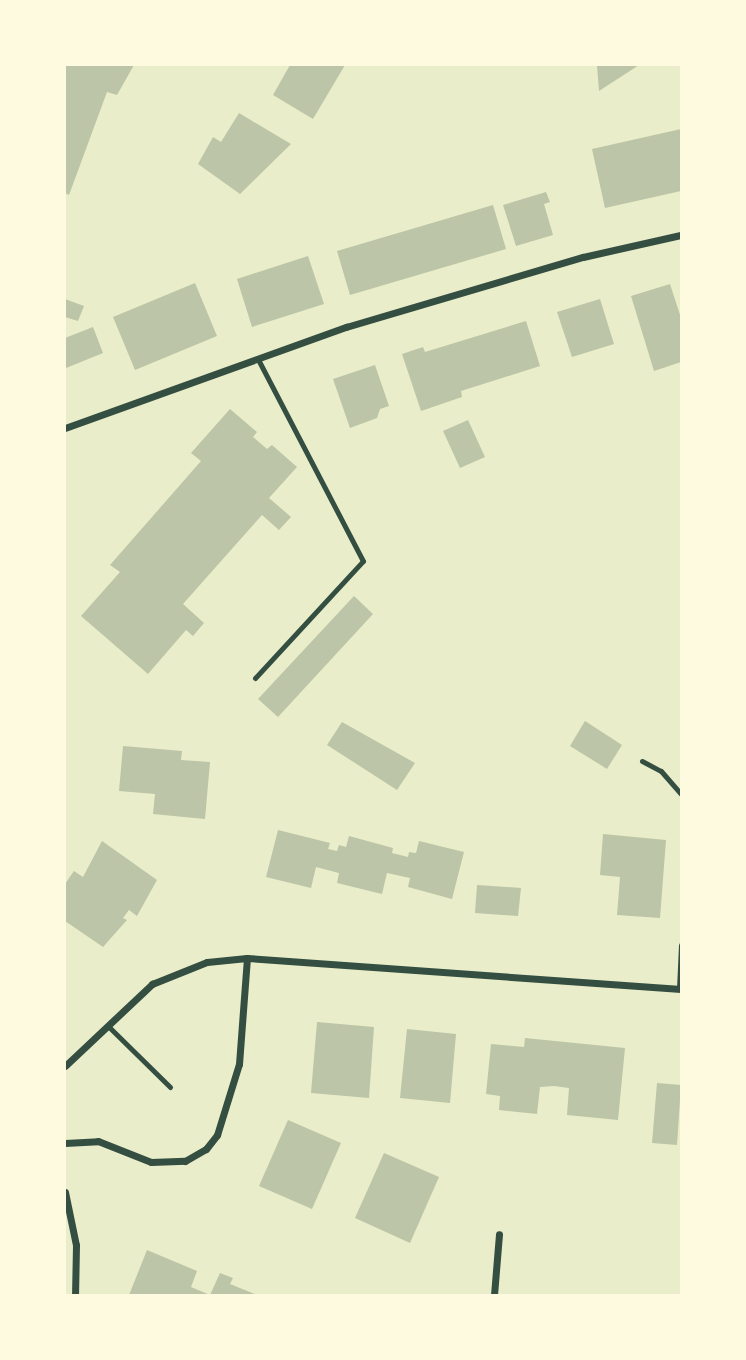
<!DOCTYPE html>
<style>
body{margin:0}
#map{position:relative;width:746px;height:1360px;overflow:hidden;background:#e9edc9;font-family:"Noto Serif",serif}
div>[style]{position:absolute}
.building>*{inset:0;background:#bcc5a7}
.service>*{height:5px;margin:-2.5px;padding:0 2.5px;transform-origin:2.5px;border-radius:2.5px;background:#344e41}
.minor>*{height:7px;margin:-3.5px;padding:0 3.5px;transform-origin:3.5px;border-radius:3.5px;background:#344e41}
span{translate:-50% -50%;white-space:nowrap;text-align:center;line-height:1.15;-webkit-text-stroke:7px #fefae0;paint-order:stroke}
.frame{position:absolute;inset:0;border:66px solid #fefae0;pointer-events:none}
</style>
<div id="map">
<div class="building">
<i style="clip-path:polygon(65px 65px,134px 65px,117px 95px,107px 92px,69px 195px,65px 193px)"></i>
<i style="clip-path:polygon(290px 65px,345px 65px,313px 119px,273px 95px)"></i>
<i style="clip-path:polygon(597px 65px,639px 65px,599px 91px)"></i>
<i style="clip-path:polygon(239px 113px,291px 144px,240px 194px,198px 164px,213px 137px,221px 142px)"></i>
<i style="clip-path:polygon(681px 129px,681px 191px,605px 208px,592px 149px)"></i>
<i style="clip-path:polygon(546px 192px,550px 202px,544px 204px,553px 235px,516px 246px,503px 205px)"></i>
<i style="clip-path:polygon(493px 205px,506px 249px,350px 295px,337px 251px)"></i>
<i style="clip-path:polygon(308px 256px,324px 304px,252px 327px,237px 279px)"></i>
<i style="clip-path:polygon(195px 283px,217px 336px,135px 370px,113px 317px)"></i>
<i style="clip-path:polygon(670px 284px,681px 318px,681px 362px,654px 371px,631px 296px)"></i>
<i style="clip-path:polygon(65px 299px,84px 306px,78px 321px,65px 317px)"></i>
<i style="clip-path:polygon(600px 299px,614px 344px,572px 357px,557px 312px)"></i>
<i style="clip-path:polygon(526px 321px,540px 366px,461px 391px,462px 397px,421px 411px,402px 354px,423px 347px,425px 352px)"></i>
<i style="clip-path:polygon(93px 327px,103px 353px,66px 368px,65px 338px)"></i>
<i style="clip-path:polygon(375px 365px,389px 406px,380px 409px,377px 418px,350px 428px,333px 379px)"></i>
<i style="clip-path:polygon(230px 409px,257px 432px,253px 437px,267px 449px,272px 445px,297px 467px,269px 498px,291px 517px,279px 530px,262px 515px,183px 604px,204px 623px,193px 636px,186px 630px,148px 674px,81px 616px,120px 572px,110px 565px,201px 461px,191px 453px)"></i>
<i style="clip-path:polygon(468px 420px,485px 457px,460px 468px,443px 431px)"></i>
<i style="clip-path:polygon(354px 596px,373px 614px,278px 717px,258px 699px)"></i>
<i style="clip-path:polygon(585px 721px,622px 745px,607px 769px,570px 746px)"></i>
<i style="clip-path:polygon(342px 722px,415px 763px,397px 790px,327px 745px)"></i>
<i style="clip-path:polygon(123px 746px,182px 751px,181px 760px,210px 762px,205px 819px,153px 814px,155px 794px,119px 791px)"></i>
<i style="clip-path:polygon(278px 830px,330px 843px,328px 849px,337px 851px,339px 845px,346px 847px,349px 836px,393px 848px,392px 853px,408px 857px,409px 852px,416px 853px,419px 841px,464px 852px,452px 899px,408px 887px,410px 878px,387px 873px,382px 894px,337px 883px,339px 873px,316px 867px,311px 888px,266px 877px)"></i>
<i style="clip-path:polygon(603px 834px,666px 840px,660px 918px,617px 915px,620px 877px,600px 875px)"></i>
<i style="clip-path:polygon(102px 841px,157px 880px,137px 916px,129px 910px,123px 918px,127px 920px,103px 947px,65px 921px,65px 884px,74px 871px,83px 877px)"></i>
<i style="clip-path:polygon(477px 885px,521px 888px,518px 916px,475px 913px)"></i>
<i style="clip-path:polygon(317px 1022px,374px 1027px,369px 1098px,311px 1093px)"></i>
<i style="clip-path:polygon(407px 1029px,456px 1034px,450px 1103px,400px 1098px)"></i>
<i style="clip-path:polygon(525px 1038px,625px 1048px,618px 1120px,567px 1115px,569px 1088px,554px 1086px,540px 1087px,537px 1114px,499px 1110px,500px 1096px,486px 1094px,491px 1044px,524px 1047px)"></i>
<i style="clip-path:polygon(657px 1083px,681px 1085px,677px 1145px,652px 1143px)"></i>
<i style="clip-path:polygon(288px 1120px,341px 1143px,312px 1209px,259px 1186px)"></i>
<i style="clip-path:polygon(384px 1153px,439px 1177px,410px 1243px,355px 1218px)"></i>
<i style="clip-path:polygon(147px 1250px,197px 1271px,191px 1287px,210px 1295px,220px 1273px,233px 1278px,230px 1284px,257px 1295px,129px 1295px)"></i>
</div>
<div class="service">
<i style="left:255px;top:678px;width:159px;rotate:-47.3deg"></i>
<i style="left:363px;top:561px;width:228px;rotate:-117.5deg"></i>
<i style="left:642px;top:761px;width:21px;rotate:28deg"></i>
<i style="left:661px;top:771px;width:30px;rotate:49deg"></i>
<i style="left:679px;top:989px;width:44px;rotate:-87.4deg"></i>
<i style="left:108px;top:1026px;width:87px;rotate:44.5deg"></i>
</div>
<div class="minor">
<i style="left:65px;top:428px;width:299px;rotate:-19.8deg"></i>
<i style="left:346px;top:327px;width:247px;rotate:-16.5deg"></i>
<i style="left:583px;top:257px;width:100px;rotate:-12.7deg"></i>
<i style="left:65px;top:1066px;width:120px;rotate:-43.3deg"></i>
<i style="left:152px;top:984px;width:59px;rotate:-21.8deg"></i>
<i style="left:207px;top:962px;width:40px;rotate:-5.7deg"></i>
<i style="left:247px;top:958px;width:435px;rotate:4.1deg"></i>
<i style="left:65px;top:1143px;width:33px;rotate:-3deg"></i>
<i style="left:98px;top:1141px;width:57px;rotate:21.6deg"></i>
<i style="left:151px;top:1162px;width:34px;rotate:-2deg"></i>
<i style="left:185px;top:1161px;width:24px;rotate:-30deg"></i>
<i style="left:206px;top:1149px;width:18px;rotate:-52deg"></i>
<i style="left:217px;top:1135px;width:74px;rotate:-72.8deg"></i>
<i style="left:239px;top:1064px;width:106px;rotate:-85.7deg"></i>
<i style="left:65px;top:1192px;width:54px;rotate:78.3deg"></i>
<i style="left:76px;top:1245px;width:50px;rotate:91.1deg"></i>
<i style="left:494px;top:1295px;width:61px;rotate:-85.3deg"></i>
</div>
<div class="frame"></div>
</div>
